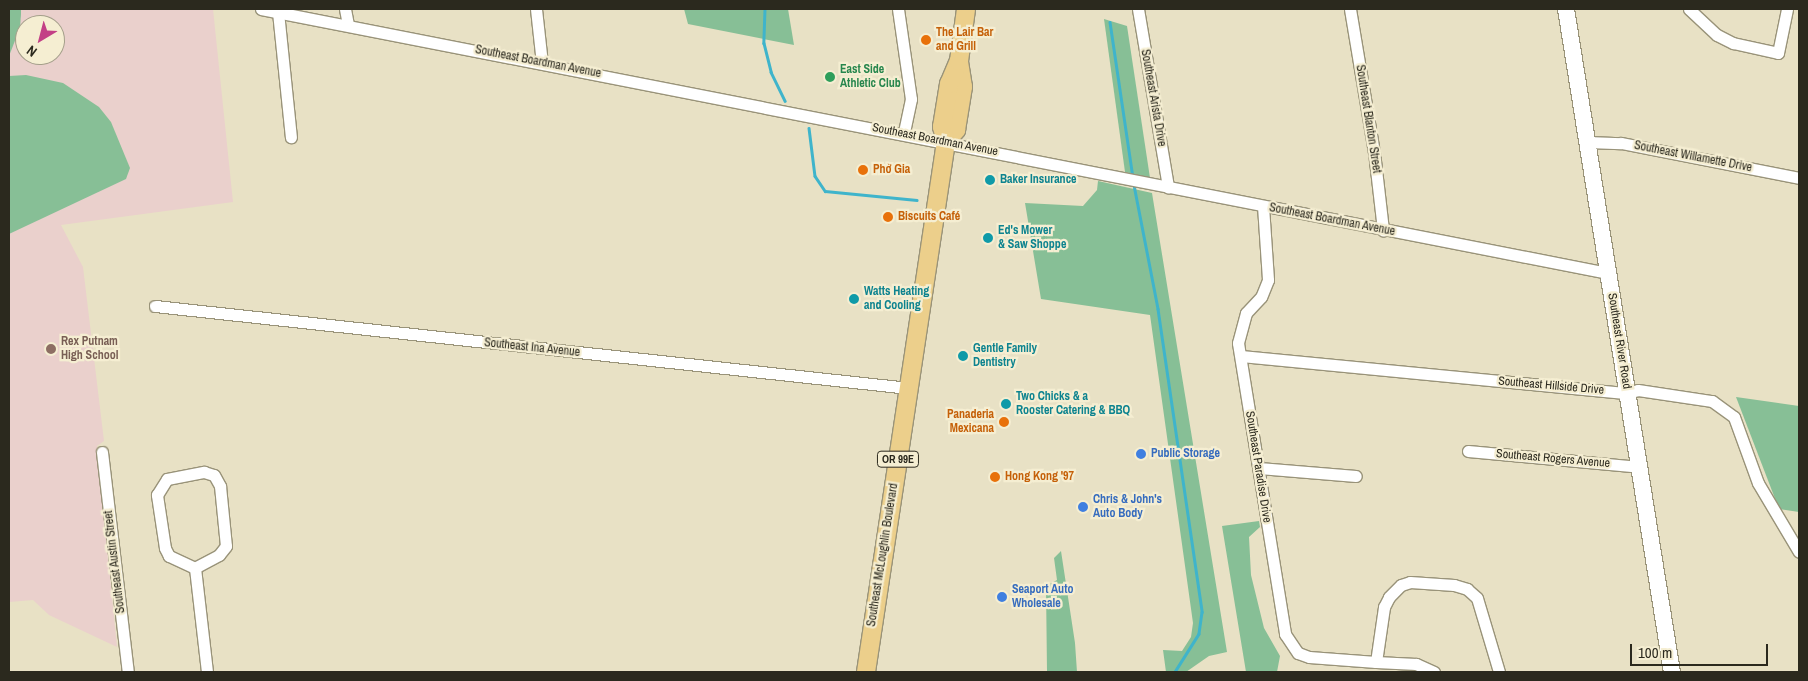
<!DOCTYPE html>
<meta charset="utf-8">
<style>
body{margin:0}
#map{position:relative;width:1808px;height:681px;overflow:hidden;background:#e8e1c5;font-family:"Archivo Narrow",sans-serif}
div>[style]{position:absolute}
.education>*{inset:0;background:#ead0cc}
.green>*{inset:0;background:#87bf96}
.stream>*{height:2.5px;margin:-1.25px;padding:0 1.25px;transform-origin:1.25px;border-radius:1.25px;background:#3fb4cb}
.roads{filter:drop-shadow(1px 0 #999379) drop-shadow(-1px 0 #999379) drop-shadow(0 1px #999379) drop-shadow(0 -1px #999379)}
.street>*{height:11px;margin:-5.5px;padding:0 5.5px;transform-origin:5.5px;border-radius:5.5px;background:#fff}
.secondary>*{height:16px;margin:-8px;padding:0 8px;transform-origin:8px;border-radius:8px;background:#fff}
.primary>*{height:18px;margin:-9px;padding:0 9px;transform-origin:9px;border-radius:9px;background:#eccf8b}
.dots>*{width:14px;height:14px;translate:-50% -50%;box-sizing:border-box;border:2px solid #f5eed2;border-radius:50%}
span{translate:-50% -50%;white-space:nowrap;text-align:center;line-height:1.15;-webkit-text-stroke:4.5px #f5eed2;paint-order:stroke}
.shield-label span{padding:1px 4px;background:#f5eed2;border:1px solid;border-radius:4px;-webkit-text-stroke-width:0}
.shield-label{font-size:11px;color:#2b291e;font-weight:700}
.food-label{font-size:12px;color:#c56008;font-weight:700}
.left{translate:0 -50%;text-align:left}
.right{translate:-100% -50%;text-align:right}
.street-label{font-size:12px;color:#2b291e}
.leisure-label{font-size:12px;color:#27864d;font-weight:700}
.culture-label{font-size:12px;color:#0d838f;font-weight:700}
.education-label{font-size:12px;color:#785e54;font-weight:700}
.shop-label{font-size:12px;color:#366cbe;font-weight:700}
.frame{position:absolute;inset:0;border:10px solid #2b291e;pointer-events:none}
.north{position:absolute;left:15px;top:15px;width:50px;height:50px;box-sizing:border-box;background:#f5eed2;border:1px solid #a49f8a;border-radius:50%;rotate:217deg;font-size:14px;font-weight:700;line-height:20px;text-align:center;color:#2b291e}
.north::after{content:'';display:block;margin:auto;width:18px;height:22px;background:#c34086;clip-path:polygon(50% 0,100% 100%,50% 72%,0 100%)}
.scale{position:absolute;left:1630px;top:644px;width:138px;height:22px;box-sizing:border-box;border:2px solid #2b291e;border-top:0;padding-left:6px;font-size:15px;line-height:18px;white-space:nowrap;color:#2b291e;-webkit-text-stroke:4px #f5eed2;paint-order:stroke}
</style>
<div id="map">
<div class="education">
<i style="clip-path:polygon(evenodd,9px 9px,213px 9px,233px 202px,61px 225px,83px 267px,104px 441px,97px 446px,117px 647px,49px 615px,33px 600px,9px 602px,9px 9px,25px 25px,55px 25px,55px 55px,25px 55px,25px 25px)"></i>
</div>
<div class="green">
<i style="clip-path:polygon(9px 9px,21px 9px,21px 14px,20px 28px,9px 56px)"></i>
<i style="clip-path:polygon(684px 9px,788px 9px,794px 45px,688px 24px)"></i>
<i style="clip-path:polygon(1104px 19px,1127px 26px,1150px 178px,1125px 172px)"></i>
<i style="clip-path:polygon(26px 75px,63px 83px,99px 107px,111px 122px,130px 168px,126px 179px,9px 234px,9px 76px)"></i>
<i style="clip-path:polygon(1098px 181px,1152px 193px,1227px 652px,1209px 656px,1186px 672px,1166px 672px,1163px 650px,1182px 651px,1191px 637px,1193px 623px,1150px 315px,1041px 299px,1025px 203px,1083px 206px,1097px 190px)"></i>
<i style="clip-path:polygon(1736px 397px,1799px 406px,1799px 512px,1779px 509px)"></i>
<i style="clip-path:polygon(1259px 521px,1260px 527px,1249px 537px,1251px 575px,1264px 628px,1280px 656px,1277px 672px,1246px 672px,1222px 526px)"></i>
<i style="clip-path:polygon(1061px 551px,1075px 643px,1077px 672px,1047px 672px,1046px 586px,1057px 580px,1054px 558px)"></i>
</div>
<div class="stream">
<i style="left:765px;top:9px;width:34px;rotate:92deg"></i>
<i style="left:764px;top:43px;width:30px;rotate:76deg"></i>
<i style="left:771px;top:72px;width:32px;rotate:64deg"></i>
<i style="left:1110px;top:22px;width:157px;rotate:81.6deg"></i>
<i style="left:809px;top:128px;width:48px;rotate:82.9deg"></i>
<i style="left:815px;top:176px;width:18px;rotate:56deg"></i>
<i style="left:825px;top:191px;width:92px;rotate:5.6deg"></i>
<i style="left:1134px;top:185px;width:126px;rotate:79deg"></i>
<i style="left:1158px;top:309px;width:306px;rotate:81.7deg"></i>
<i style="left:1202px;top:612px;width:22px;rotate:98deg"></i>
<i style="left:1199px;top:634px;width:45px;rotate:122.3deg"></i>
</div>
<div class="roads">
<div class="street">
<i style="left:261px;top:9px;width:1373px;rotate:11.09deg"></i>
<i style="left:345px;top:9px;width:16px;rotate:79deg"></i>
<i style="left:536px;top:9px;width:54px;rotate:83.7deg"></i>
<i style="left:898px;top:9px;width:91px;rotate:81.8deg"></i>
<i style="left:911px;top:99px;width:35px;rotate:102deg"></i>
<i style="left:1138px;top:9px;width:181px;rotate:80.4deg"></i>
<i style="left:1350px;top:9px;width:145px;rotate:80.5deg"></i>
<i style="left:1374px;top:152px;width:79px;rotate:83.4deg"></i>
<i style="left:1689px;top:9px;width:38px;rotate:43deg"></i>
<i style="left:1717px;top:35px;width:18px;rotate:27deg"></i>
<i style="left:1733px;top:43px;width:46px;rotate:12.5deg"></i>
<i style="left:1778px;top:53px;width:45px;rotate:-78.4deg"></i>
<i style="left:278px;top:12px;width:126px;rotate:84.1deg"></i>
<i style="left:1587px;top:142px;width:34px;rotate:2deg"></i>
<i style="left:1621px;top:143px;width:181px;rotate:11.1deg"></i>
<i style="left:1263px;top:206px;width:74px;rotate:86.1deg"></i>
<i style="left:1268px;top:280px;width:18px;rotate:112deg"></i>
<i style="left:1261px;top:297px;width:22px;rotate:133deg"></i>
<i style="left:1246px;top:313px;width:31px;rotate:105deg"></i>
<i style="left:1238px;top:343px;width:295px;rotate:80.8deg"></i>
<i style="left:1285px;top:634px;width:23px;rotate:56deg"></i>
<i style="left:1298px;top:653px;width:12px;rotate:20deg"></i>
<i style="left:1309px;top:657px;width:67px;rotate:4.3deg"></i>
<i style="left:155px;top:306px;width:757px;rotate:6.21deg"></i>
<i style="left:1241px;top:356px;width:388px;rotate:5.5deg"></i>
<i style="left:1627px;top:393px;width:11px;rotate:-15deg"></i>
<i style="left:1638px;top:390px;width:75px;rotate:8.5deg"></i>
<i style="left:1712px;top:401px;width:27px;rotate:36deg"></i>
<i style="left:1734px;top:417px;width:70px;rotate:70deg"></i>
<i style="left:1758px;top:483px;width:80px;rotate:59.3deg"></i>
<i style="left:1468px;top:451px;width:172px;rotate:5.3deg"></i>
<i style="left:102px;top:452px;width:222px;rotate:83.3deg"></i>
<i style="left:1259px;top:468px;width:97px;rotate:4.7deg"></i>
<i style="left:204px;top:472px;width:10px;rotate:17deg"></i>
<i style="left:214px;top:475px;width:13px;rotate:61deg"></i>
<i style="left:220px;top:486px;width:60px;rotate:84.3deg"></i>
<i style="left:226px;top:546px;width:11px;rotate:128deg"></i>
<i style="left:219px;top:555px;width:27px;rotate:152deg"></i>
<i style="left:195px;top:568px;width:29px;rotate:-155deg"></i>
<i style="left:169px;top:556px;width:9px;rotate:-117deg"></i>
<i style="left:165px;top:548px;width:54px;rotate:-98.6deg"></i>
<i style="left:157px;top:495px;width:19px;rotate:-58deg"></i>
<i style="left:167px;top:479px;width:38px;rotate:-11deg"></i>
<i style="left:195px;top:568px;width:105px;rotate:83.4deg"></i>
<i style="left:1434px;top:672px;width:20px;rotate:-156deg"></i>
<i style="left:1416px;top:664px;width:40px;rotate:-177.1deg"></i>
<i style="left:1376px;top:662px;width:56px;rotate:-81.7deg"></i>
<i style="left:1384px;top:607px;width:11px;rotate:-63deg"></i>
<i style="left:1389px;top:597px;width:17px;rotate:-45deg"></i>
<i style="left:1401px;top:585px;width:9px;rotate:-18deg"></i>
<i style="left:1410px;top:582px;width:44px;rotate:3.9deg"></i>
<i style="left:1454px;top:585px;width:14px;rotate:17deg"></i>
<i style="left:1467px;top:589px;width:13px;rotate:42deg"></i>
<i style="left:1477px;top:598px;width:77px;rotate:73.4deg"></i>
</div>
<div class="secondary">
<i style="left:1566px;top:9px;width:671px;rotate:80.92deg"></i>
</div>
<div class="primary">
<i style="left:946px;top:142px;width:16px;rotate:-50deg"></i>
<i style="left:956px;top:130px;width:44px;rotate:-80.8deg"></i>
<i style="left:963px;top:87px;width:26px;rotate:-99deg"></i>
<i style="left:866px;top:672px;width:536px;rotate:-81.42deg"></i>
<i style="left:946px;top:142px;width:16px;rotate:-105deg"></i>
<i style="left:942px;top:127px;width:44px;rotate:-80.8deg"></i>
<i style="left:949px;top:84px;width:25px;rotate:-67deg"></i>
<i style="left:959px;top:61px;width:52px;rotate:-82.3deg"></i>
</div>
</div>
<div class="dots">
<i style="left:926px;top:40px;background:#e8710a"></i>
<i style="left:830px;top:77px;background:#2e9e5b"></i>
<i style="left:863px;top:170px;background:#e8710a"></i>
<i style="left:990px;top:180px;background:#0f9aa8"></i>
<i style="left:888px;top:217px;background:#e8710a"></i>
<i style="left:988px;top:238px;background:#0f9aa8"></i>
<i style="left:854px;top:299px;background:#0f9aa8"></i>
<i style="left:51px;top:349px;background:#8d6e63"></i>
<i style="left:963px;top:356px;background:#0f9aa8"></i>
<i style="left:1006px;top:404px;background:#0f9aa8"></i>
<i style="left:1004px;top:422px;background:#e8710a"></i>
<i style="left:1141px;top:454px;background:#3f7fe0"></i>
<i style="left:995px;top:477px;background:#e8710a"></i>
<i style="left:1083px;top:507px;background:#3f7fe0"></i>
<i style="left:1002px;top:597px;background:#3f7fe0"></i>
</div>
<div class="shield-label">
<span style="left:898px;top:459px">OR 99E</span>
</div>
<div class="food-label">
<span class="left" style="left:936px;top:40px">The Lair Bar<br>and Grill</span>
<span class="left" style="left:873px;top:170px">Phở Gia</span>
<span class="left" style="left:898px;top:217px">Biscuits Café</span>
<span class="right" style="left:994px;top:422px">Panaderia<br>Mexicana</span>
<span class="left" style="left:1005px;top:477px">Hong Kong '97</span>
</div>
<div class="street-label">
<span style="left:538px;top:62px;rotate:11deg">Southeast Boardman Avenue</span>
<span style="left:1153px;top:98px;rotate:80deg">Southeast Arista Drive</span>
<span style="left:1368px;top:119px;rotate:81deg">Southeast Blanton Street</span>
<span style="left:935px;top:140px;rotate:11deg">Southeast Boardman Avenue</span>
<span style="left:1693px;top:157px;rotate:11deg">Southeast Willamette Drive</span>
<span style="left:1332px;top:220px;rotate:11deg">Southeast Boardman Avenue</span>
<span style="left:1619px;top:341px;rotate:81deg">Southeast River Road</span>
<span style="left:532px;top:348px;rotate:6deg">Southeast Ina Avenue</span>
<span style="left:1551px;top:386px;rotate:5deg">Southeast Hillside Drive</span>
<span style="left:1553px;top:459px;rotate:5deg">Southeast Rogers Avenue</span>
<span style="left:1258px;top:467px;rotate:81deg">Southeast Paradise Drive</span>
<span style="left:883px;top:555px;rotate:-81deg">Southeast McLoughlin Boulevard</span>
<span style="left:115px;top:562px;rotate:-97deg">Southeast Austin Street</span>
</div>
<div class="leisure-label">
<span class="left" style="left:840px;top:77px">East Side<br>Athletic Club</span>
</div>
<div class="culture-label">
<span class="left" style="left:1000px;top:180px">Baker Insurance</span>
<span class="left" style="left:998px;top:238px">Ed's Mower<br>&amp; Saw Shoppe</span>
<span class="left" style="left:864px;top:299px">Watts Heating<br>and Cooling</span>
<span class="left" style="left:973px;top:356px">Gentle Family<br>Dentistry</span>
<span class="left" style="left:1016px;top:404px">Two Chicks &amp; a<br>Rooster Catering &amp; BBQ</span>
</div>
<div class="education-label">
<span class="left" style="left:61px;top:349px">Rex Putnam<br>High School</span>
</div>
<div class="shop-label">
<span class="left" style="left:1151px;top:454px">Public Storage</span>
<span class="left" style="left:1093px;top:507px">Chris &amp; John's<br>Auto Body</span>
<span class="left" style="left:1012px;top:597px">Seaport Auto<br>Wholesale</span>
</div>
<div class="frame"></div>
<div class="north">N</div>
<div class="scale">100 m</div>
</div>
